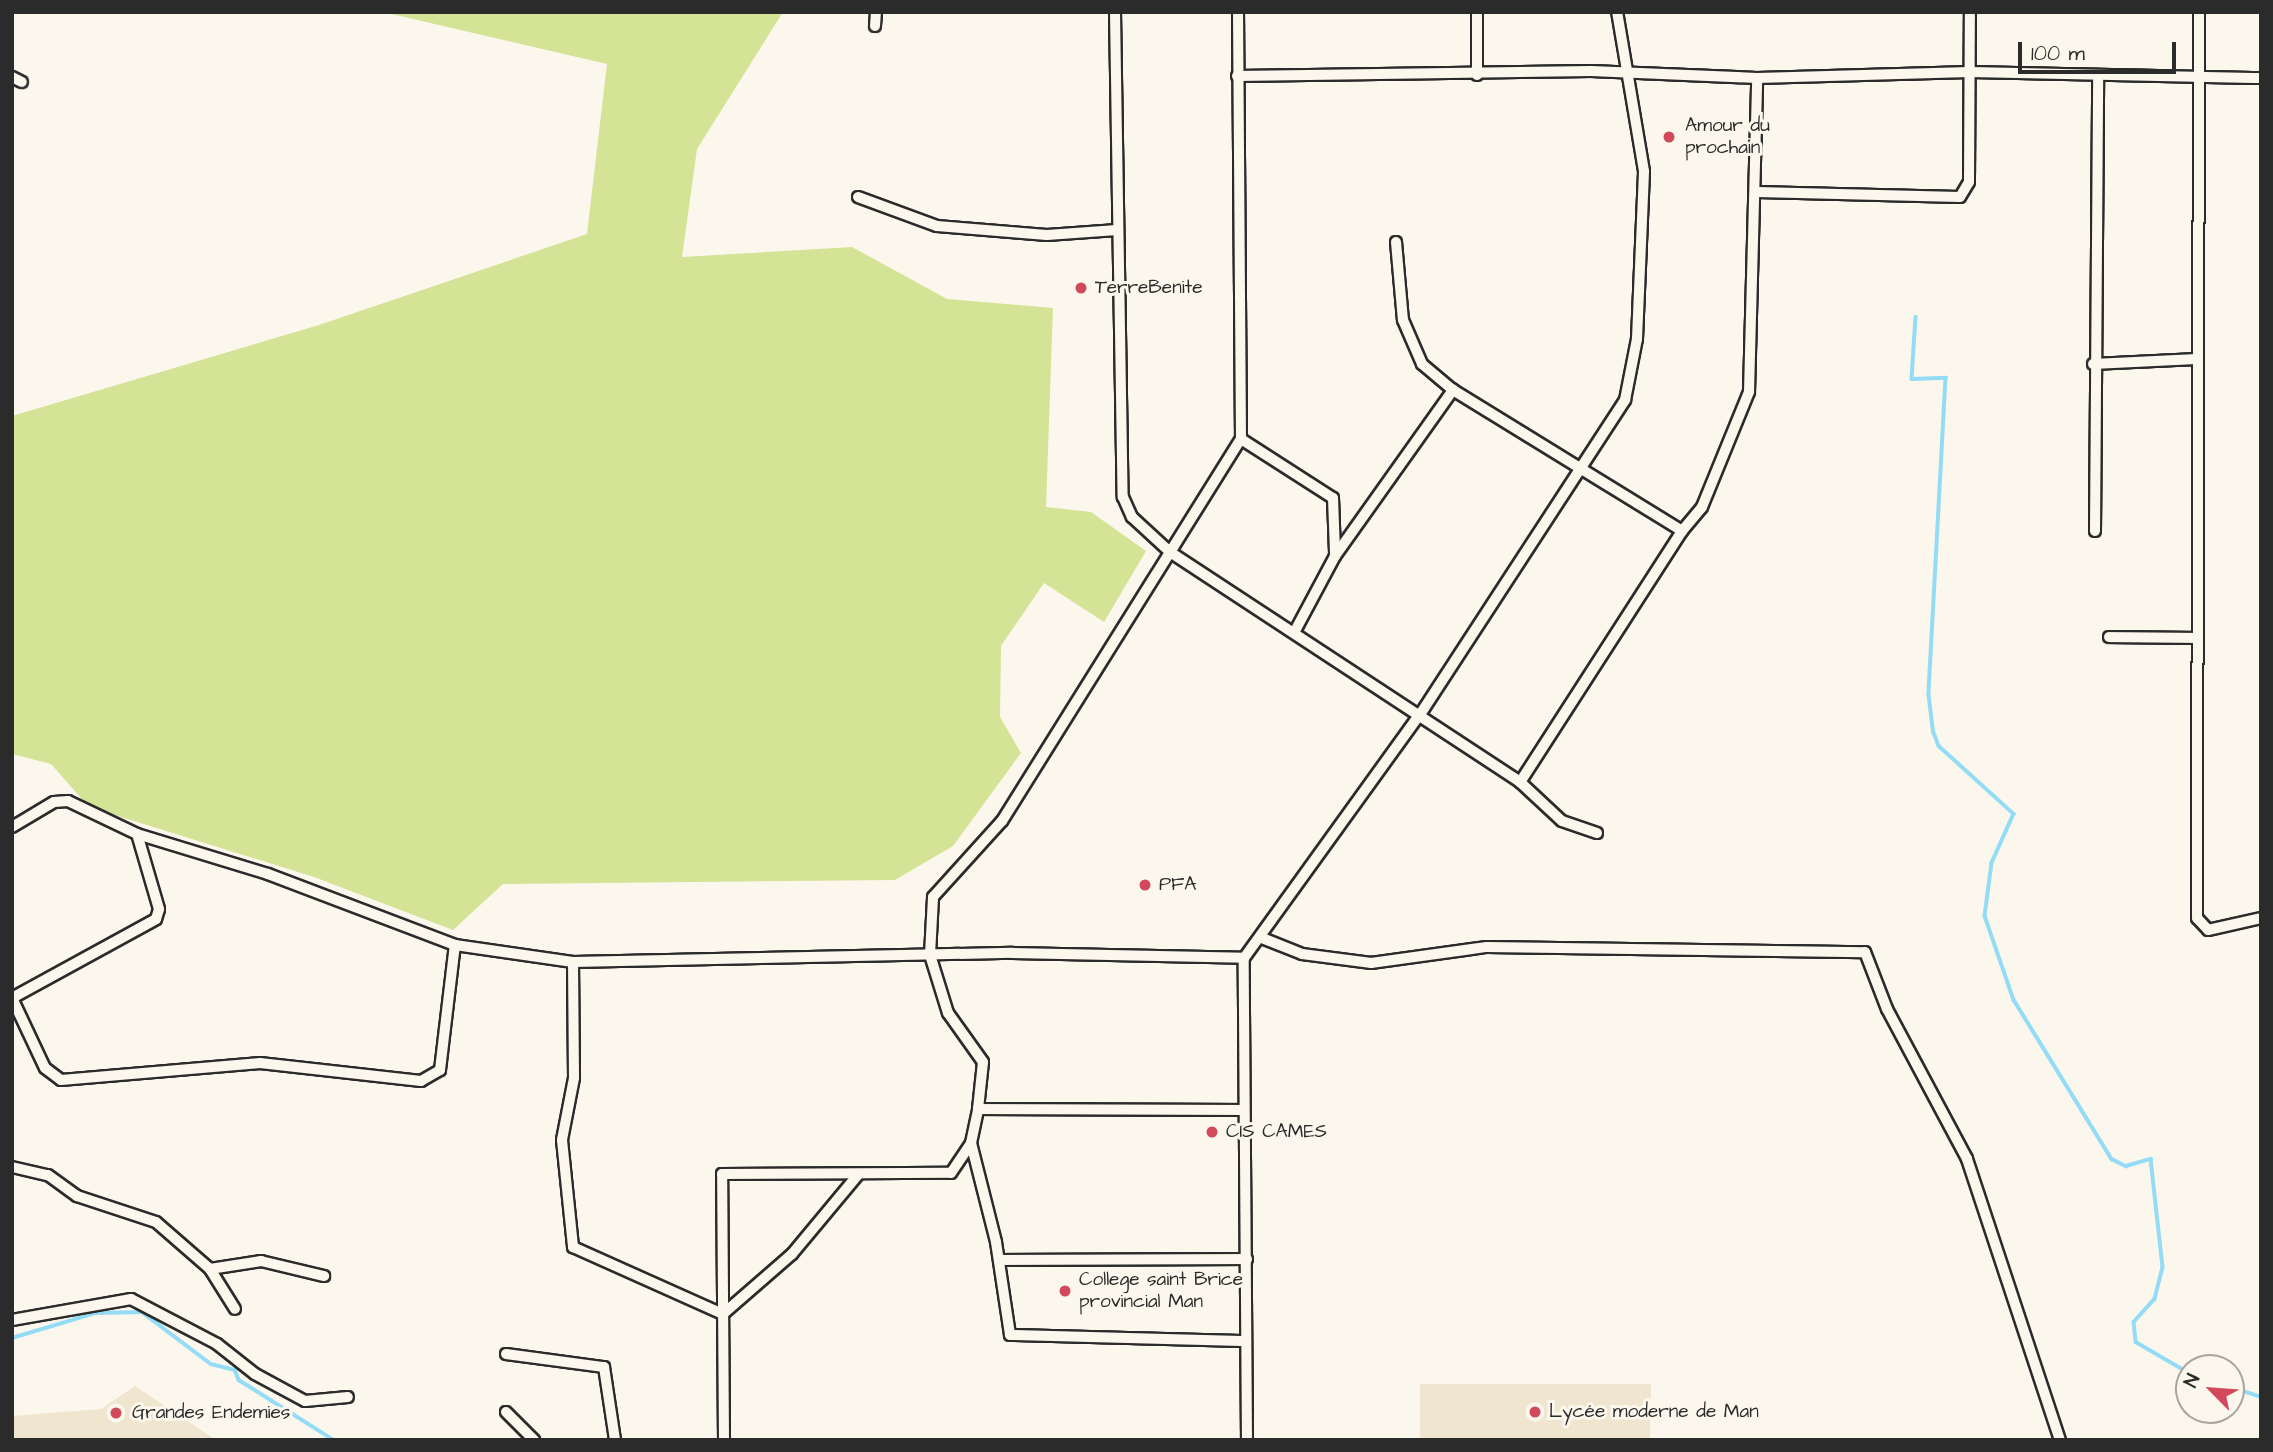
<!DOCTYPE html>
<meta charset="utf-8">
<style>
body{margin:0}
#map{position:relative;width:2273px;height:1452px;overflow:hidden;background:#fbf7ec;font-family:"Architects Daughter",sans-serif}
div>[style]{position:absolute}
.built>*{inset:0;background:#f0e5cf}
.green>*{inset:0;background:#d4e396}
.stream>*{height:3.5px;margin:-1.75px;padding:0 1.75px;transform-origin:1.75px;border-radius:1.75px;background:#94dcf6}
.roads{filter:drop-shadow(2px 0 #2b2b2b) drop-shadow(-2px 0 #2b2b2b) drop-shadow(0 2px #2b2b2b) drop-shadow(0 -2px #2b2b2b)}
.minor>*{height:10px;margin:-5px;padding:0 5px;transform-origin:5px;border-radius:5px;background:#fbf7ec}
.dots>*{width:19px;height:19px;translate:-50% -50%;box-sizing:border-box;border:4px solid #fbf7ec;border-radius:50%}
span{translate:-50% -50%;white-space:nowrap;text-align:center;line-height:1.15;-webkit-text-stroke:6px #fbf7ec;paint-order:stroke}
.poi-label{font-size:19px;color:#2b2b2b}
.left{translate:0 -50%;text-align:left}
.frame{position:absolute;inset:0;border:14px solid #2b2b2b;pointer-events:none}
.north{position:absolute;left:2175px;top:1354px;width:70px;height:70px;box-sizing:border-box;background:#fbf7ec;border:2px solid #a8a59f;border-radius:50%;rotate:295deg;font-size:19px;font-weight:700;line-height:28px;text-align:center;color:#2b2b2b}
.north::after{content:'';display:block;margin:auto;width:24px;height:32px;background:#d1495b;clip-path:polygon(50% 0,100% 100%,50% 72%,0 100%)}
.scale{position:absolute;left:2018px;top:42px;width:158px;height:32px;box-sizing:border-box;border:4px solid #2b2b2b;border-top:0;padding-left:9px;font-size:21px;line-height:24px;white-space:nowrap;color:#2b2b2b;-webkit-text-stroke:5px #fbf7ec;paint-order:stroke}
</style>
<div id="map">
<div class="built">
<i style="clip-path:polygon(1420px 1384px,1651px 1384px,1650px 1440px,1420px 1440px)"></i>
<i style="clip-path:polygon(135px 1386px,216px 1440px,12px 1440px,12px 1416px,101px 1409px)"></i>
</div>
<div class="green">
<i style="clip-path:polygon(383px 12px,783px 12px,697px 149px,682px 257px,852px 247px,947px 299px,1053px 308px,1046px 507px,1091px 512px,1146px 551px,1104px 622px,1044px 583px,1001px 646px,1000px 717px,1021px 753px,953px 846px,895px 880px,503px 884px,453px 930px,314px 877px,89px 807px,51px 764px,12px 754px,12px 416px,319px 325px,587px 234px,607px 64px)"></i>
</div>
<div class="stream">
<i style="left:1916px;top:317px;width:62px;rotate:93.7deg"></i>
<i style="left:1912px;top:379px;width:34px;rotate:-2deg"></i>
<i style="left:1946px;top:378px;width:317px;rotate:93.1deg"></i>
<i style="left:1929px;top:695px;width:38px;rotate:83deg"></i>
<i style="left:1934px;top:733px;width:14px;rotate:69deg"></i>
<i style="left:1939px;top:746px;width:101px;rotate:42.2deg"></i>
<i style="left:2014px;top:814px;width:54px;rotate:114.2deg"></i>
<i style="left:1992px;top:863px;width:53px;rotate:97.5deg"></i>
<i style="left:1985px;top:916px;width:89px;rotate:71deg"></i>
<i style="left:2014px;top:1000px;width:187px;rotate:58.4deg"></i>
<i style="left:2112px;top:1159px;width:16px;rotate:27deg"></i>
<i style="left:2126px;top:1166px;width:26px;rotate:-16deg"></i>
<i style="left:2151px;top:1159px;width:109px;rotate:83.7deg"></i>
<i style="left:2163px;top:1267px;width:33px;rotate:104deg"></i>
<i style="left:2155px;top:1299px;width:31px;rotate:132deg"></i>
<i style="left:2134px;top:1322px;width:20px;rotate:84deg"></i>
<i style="left:2136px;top:1342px;width:61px;rotate:30.3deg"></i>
<i style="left:12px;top:1338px;width:88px;rotate:-16.6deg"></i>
<i style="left:96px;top:1313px;width:46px;rotate:-1.2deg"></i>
<i style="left:142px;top:1312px;width:86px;rotate:37deg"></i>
<i style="left:211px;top:1364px;width:25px;rotate:14deg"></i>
<i style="left:235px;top:1370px;width:11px;rotate:68deg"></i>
<i style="left:239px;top:1380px;width:112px;rotate:32.3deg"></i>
<i style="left:2231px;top:1387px;width:32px;rotate:18deg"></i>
</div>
<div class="roads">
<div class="minor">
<i style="left:1115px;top:12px;width:485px;rotate:89.1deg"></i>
<i style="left:1123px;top:497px;width:22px;rotate:66deg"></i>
<i style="left:1132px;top:517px;width:52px;rotate:42.6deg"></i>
<i style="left:1170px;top:552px;width:419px;rotate:33.3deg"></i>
<i style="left:1520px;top:782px;width:57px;rotate:42.9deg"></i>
<i style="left:1562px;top:821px;width:37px;rotate:19deg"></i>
<i style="left:1477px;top:12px;width:63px;rotate:90deg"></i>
<i style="left:2199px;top:12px;width:906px;rotate:90.13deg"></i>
<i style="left:2197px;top:918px;width:16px;rotate:47deg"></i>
<i style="left:2208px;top:930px;width:54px;rotate:-12.8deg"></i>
<i style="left:875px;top:26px;width:14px;rotate:-86deg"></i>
<i style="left:1237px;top:76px;width:354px;rotate:-0.8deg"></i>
<i style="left:1591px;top:71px;width:166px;rotate:2.4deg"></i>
<i style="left:1757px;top:78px;width:213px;rotate:-1.6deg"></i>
<i style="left:1970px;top:72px;width:291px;rotate:1.2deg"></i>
<i style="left:12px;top:77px;width:11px;rotate:27deg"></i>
<i style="left:1757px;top:192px;width:203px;rotate:1.4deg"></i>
<i style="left:1960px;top:197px;width:17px;rotate:-59deg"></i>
<i style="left:1969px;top:182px;width:170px;rotate:-89.7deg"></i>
<i style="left:858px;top:197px;width:84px;rotate:20.2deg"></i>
<i style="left:937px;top:226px;width:110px;rotate:4.7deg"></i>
<i style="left:1047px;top:235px;width:70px;rotate:-4.1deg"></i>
<i style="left:1396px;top:242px;width:78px;rotate:84.9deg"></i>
<i style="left:1403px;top:320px;width:48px;rotate:66.6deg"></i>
<i style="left:1422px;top:364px;width:40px;rotate:40deg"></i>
<i style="left:1453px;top:390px;width:269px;rotate:31.6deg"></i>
<i style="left:1682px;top:531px;width:299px;rotate:122.8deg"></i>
<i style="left:2093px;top:364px;width:104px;rotate:-2.8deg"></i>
<i style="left:1241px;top:439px;width:109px;rotate:32.7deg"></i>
<i style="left:1333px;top:498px;width:55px;rotate:87.9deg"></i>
<i style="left:1682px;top:531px;width:31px;rotate:-50deg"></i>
<i style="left:1702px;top:507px;width:124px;rotate:-67.8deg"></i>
<i style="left:1749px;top:392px;width:314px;rotate:-88.5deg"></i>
<i style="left:2095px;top:531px;width:453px;rotate:-89.6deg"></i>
<i style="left:1295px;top:631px;width:85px;rotate:-61.9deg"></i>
<i style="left:1335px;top:556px;width:204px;rotate:-54.6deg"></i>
<i style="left:2109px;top:637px;width:87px;rotate:0.7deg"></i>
<i style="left:12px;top:827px;width:49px;rotate:-30.8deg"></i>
<i style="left:54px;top:802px;width:14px;rotate:-4deg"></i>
<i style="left:68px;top:801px;width:76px;rotate:25.6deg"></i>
<i style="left:137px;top:834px;width:137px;rotate:17deg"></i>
<i style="left:268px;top:874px;width:200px;rotate:20.8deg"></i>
<i style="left:455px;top:945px;width:119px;rotate:8.2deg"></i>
<i style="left:573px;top:962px;width:439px;rotate:-1.2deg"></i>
<i style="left:1012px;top:953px;width:232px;rotate:1.2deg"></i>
<i style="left:1262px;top:938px;width:43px;rotate:21.8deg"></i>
<i style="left:1302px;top:954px;width:70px;rotate:7.4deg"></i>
<i style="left:1371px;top:963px;width:117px;rotate:-7.9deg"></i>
<i style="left:1487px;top:947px;width:378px;rotate:0.8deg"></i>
<i style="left:1865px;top:952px;width:61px;rotate:68.9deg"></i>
<i style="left:1887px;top:1009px;width:170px;rotate:61.9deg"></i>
<i style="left:1967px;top:1159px;width:296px;rotate:71.7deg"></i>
<i style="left:573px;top:962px;width:116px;rotate:89.5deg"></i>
<i style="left:574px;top:1078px;width:63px;rotate:101deg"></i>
<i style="left:562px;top:1140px;width:108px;rotate:84.1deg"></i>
<i style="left:573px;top:1247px;width:164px;rotate:24.1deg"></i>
<i style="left:723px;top:1314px;width:91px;rotate:-41deg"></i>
<i style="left:792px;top:1254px;width:102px;rotate:-50.2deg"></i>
<i style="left:12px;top:998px;width:77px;rotate:64.8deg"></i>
<i style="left:45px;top:1068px;width:20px;rotate:37deg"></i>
<i style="left:61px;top:1080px;width:200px;rotate:-4.9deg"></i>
<i style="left:260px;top:1063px;width:162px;rotate:6.4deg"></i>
<i style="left:421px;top:1081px;width:22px;rotate:-30deg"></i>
<i style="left:440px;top:1070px;width:126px;rotate:-83.2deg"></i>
<i style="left:12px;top:998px;width:164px;rotate:-28.7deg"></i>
<i style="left:156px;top:919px;width:10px;rotate:-73deg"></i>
<i style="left:159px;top:909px;width:78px;rotate:-106.3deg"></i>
<i style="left:978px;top:1109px;width:47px;rotate:-83.9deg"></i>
<i style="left:983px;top:1062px;width:60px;rotate:-125.5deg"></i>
<i style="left:948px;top:1013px;width:61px;rotate:-107.2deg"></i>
<i style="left:930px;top:955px;width:58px;rotate:-87deg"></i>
<i style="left:933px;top:897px;width:103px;rotate:-47.8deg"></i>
<i style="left:1002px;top:821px;width:451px;rotate:-58deg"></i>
<i style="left:1241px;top:439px;width:427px;rotate:-90.4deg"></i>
<i style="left:971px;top:1143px;width:102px;rotate:75.8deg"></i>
<i style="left:996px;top:1242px;width:94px;rotate:81.4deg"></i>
<i style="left:1010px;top:1335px;width:236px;rotate:1.5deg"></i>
<i style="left:12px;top:1167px;width:37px;rotate:13deg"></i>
<i style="left:48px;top:1175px;width:36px;rotate:36deg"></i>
<i style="left:77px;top:1196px;width:83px;rotate:18.2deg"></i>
<i style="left:156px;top:1222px;width:72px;rotate:41deg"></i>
<i style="left:210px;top:1269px;width:47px;rotate:58deg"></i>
<i style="left:999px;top:1260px;width:248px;rotate:-0.2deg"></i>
<i style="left:210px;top:1269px;width:52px;rotate:-8.9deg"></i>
<i style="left:261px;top:1261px;width:65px;rotate:13.4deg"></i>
<i style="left:12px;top:1320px;width:121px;rotate:-10deg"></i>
<i style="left:131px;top:1299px;width:97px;rotate:27.6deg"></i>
<i style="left:217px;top:1344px;width:48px;rotate:38.3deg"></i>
<i style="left:255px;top:1374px;width:57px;rotate:28.4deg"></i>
<i style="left:305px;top:1401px;width:43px;rotate:-5.3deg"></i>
<i style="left:506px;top:1354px;width:99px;rotate:7.6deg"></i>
<i style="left:604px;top:1367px;width:74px;rotate:81.4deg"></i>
<i style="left:506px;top:1412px;width:40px;rotate:45deg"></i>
<i style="left:724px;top:1440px;width:266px;rotate:-90.4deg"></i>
<i style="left:722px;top:1174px;width:229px;rotate:-0.3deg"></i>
<i style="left:951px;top:1173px;width:36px;rotate:-56deg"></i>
<i style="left:971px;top:1143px;width:35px;rotate:-78deg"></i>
<i style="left:978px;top:1109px;width:265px;rotate:0.2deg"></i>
<i style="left:1247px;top:1440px;width:482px;rotate:-90.4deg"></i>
<i style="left:1244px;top:958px;width:302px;rotate:-54.2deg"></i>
<i style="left:1421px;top:713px;width:374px;rotate:-56.9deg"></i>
<i style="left:1625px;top:400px;width:62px;rotate:-78.9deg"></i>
<i style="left:1637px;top:339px;width:168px;rotate:-87.6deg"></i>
<i style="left:1644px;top:171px;width:161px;rotate:-99.6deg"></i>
</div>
</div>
<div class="dots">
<i style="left:1669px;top:137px;background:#d1495b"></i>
<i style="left:1081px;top:288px;background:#d1495b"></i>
<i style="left:1145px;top:885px;background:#d1495b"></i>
<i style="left:1212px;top:1132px;background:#d1495b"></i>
<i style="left:1065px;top:1291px;background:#d1495b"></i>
<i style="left:1535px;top:1412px;background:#d1495b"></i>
<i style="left:116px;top:1413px;background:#d1495b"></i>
</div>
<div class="poi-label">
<span class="left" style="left:1685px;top:137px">Amour du<br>prochain</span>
<span class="left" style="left:1095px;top:288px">TerreBenite</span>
<span class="left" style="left:1159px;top:885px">PFA</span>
<span class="left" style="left:1226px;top:1132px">CIS CAMES</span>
<span class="left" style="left:1079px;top:1291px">College saint Brice<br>provincial Man</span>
<span class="left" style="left:1549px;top:1412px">Lycée moderne de Man</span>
<span class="left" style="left:132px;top:1413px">Grandes Endemies</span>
</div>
<div class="frame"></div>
<div class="north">N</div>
<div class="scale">100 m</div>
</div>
